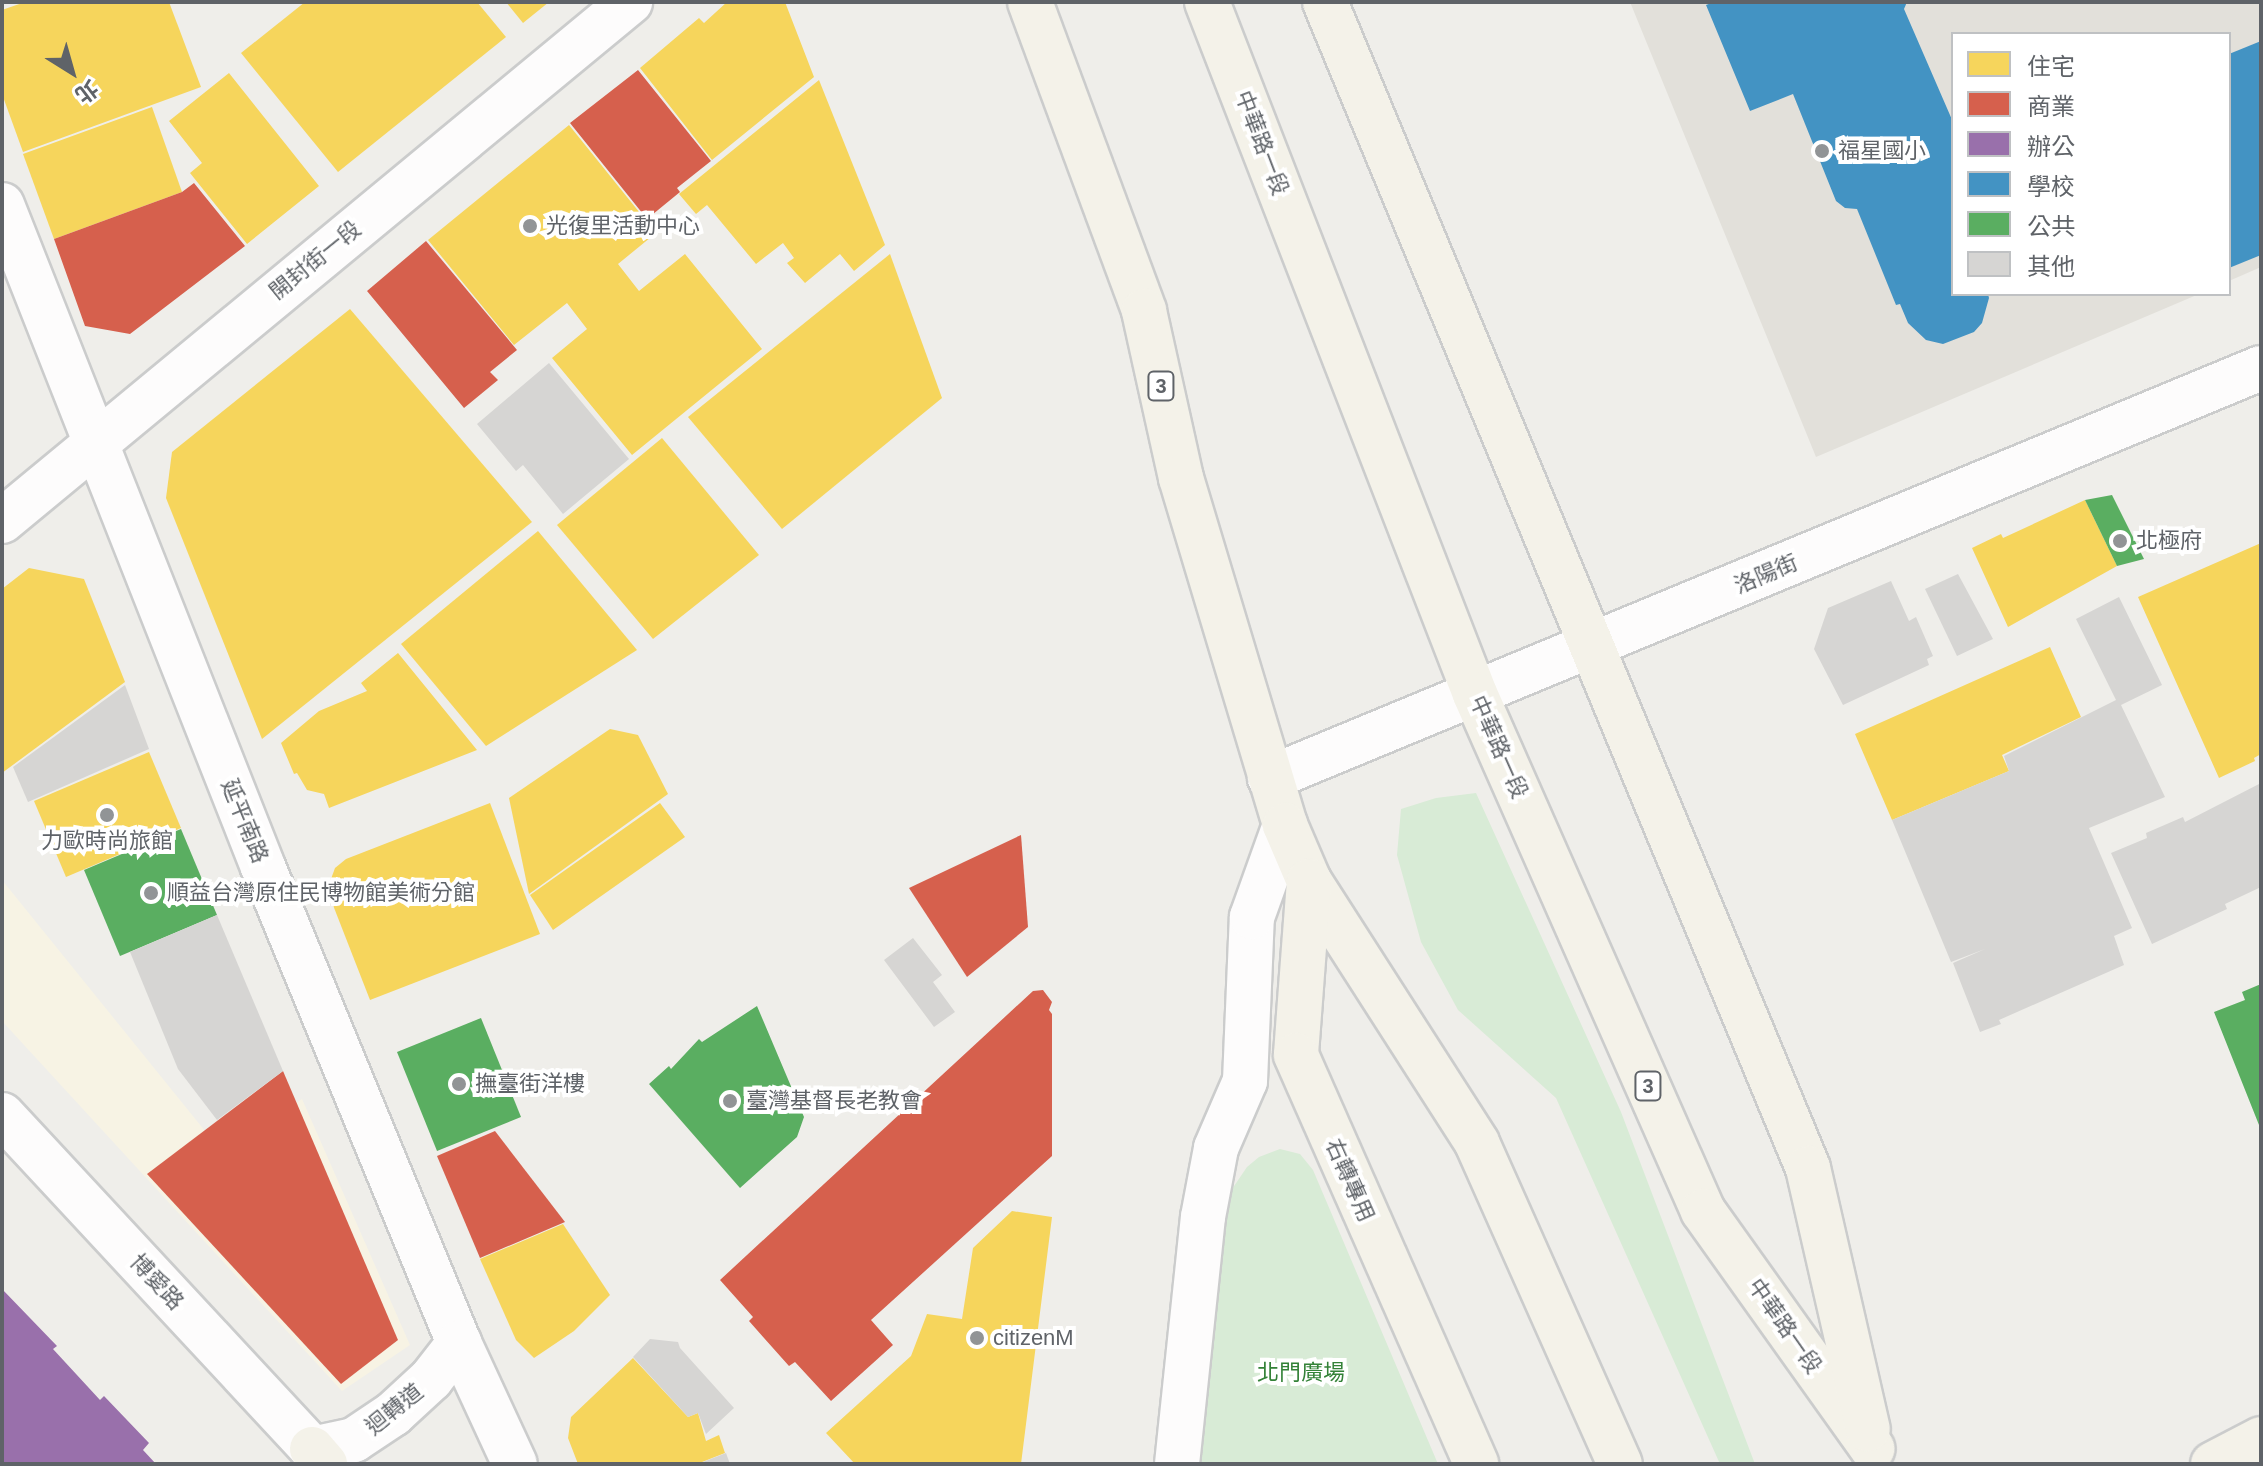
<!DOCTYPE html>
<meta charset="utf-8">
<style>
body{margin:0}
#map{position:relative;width:2263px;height:1466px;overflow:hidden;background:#efeeea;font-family:Helvetica,"Noto Sans TC",sans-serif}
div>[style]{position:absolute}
.commercial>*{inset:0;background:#f7f3e4}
.education>*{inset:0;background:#e2e0da}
.green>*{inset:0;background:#d8ebd6}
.homes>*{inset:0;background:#f6d55c}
.shops>*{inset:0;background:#d6604d}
.offices>*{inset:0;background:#9970ab}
.schools>*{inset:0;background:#4393c3}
.public>*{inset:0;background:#5aae61}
.building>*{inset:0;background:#d6d5d3}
.roads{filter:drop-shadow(2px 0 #cbcccc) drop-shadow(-2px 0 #cbcccc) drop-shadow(0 2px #cbcccc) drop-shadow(0 -2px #cbcccc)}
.minor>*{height:44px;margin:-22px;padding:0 22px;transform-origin:22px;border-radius:22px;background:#fdfcfc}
.major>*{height:44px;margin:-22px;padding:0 22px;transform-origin:22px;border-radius:22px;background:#f4f2e9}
.dots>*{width:22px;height:22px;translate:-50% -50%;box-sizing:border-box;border:4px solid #fff;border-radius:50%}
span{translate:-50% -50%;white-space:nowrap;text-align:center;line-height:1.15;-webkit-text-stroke:8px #fff;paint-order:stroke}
.shield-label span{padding:2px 6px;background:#fff;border:2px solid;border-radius:6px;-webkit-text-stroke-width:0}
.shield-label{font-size:20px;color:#5f6368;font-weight:700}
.street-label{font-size:22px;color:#5f6368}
.poi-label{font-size:22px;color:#5f6368}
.left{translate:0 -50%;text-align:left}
.park-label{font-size:22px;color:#348238}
.frame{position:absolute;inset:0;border:4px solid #5f6368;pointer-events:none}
.legend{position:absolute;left:1951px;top:32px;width:280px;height:264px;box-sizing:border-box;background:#fff;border:2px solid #bfc1c3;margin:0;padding:10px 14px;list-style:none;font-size:24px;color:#5f6368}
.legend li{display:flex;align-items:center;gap:16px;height:40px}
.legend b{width:40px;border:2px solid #bfc1c3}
.north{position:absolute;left:32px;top:32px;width:80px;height:80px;-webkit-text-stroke:6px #fff;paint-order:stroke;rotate:143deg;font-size:22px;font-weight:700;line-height:32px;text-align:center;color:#5f6368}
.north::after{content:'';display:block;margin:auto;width:28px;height:36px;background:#5f6368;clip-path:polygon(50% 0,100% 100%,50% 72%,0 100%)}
</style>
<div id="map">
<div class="commercial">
<i style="clip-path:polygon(2px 880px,222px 1152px,302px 1099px,410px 1345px,342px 1391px,2px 1021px)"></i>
</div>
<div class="education">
<i style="clip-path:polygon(1630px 2px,2261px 2px,2261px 267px,2229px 281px,2229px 34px,1953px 34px,1953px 294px,2199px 294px,1816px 457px)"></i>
</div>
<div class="green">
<i style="clip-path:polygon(1476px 793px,1621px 1112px,1755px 1464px,1720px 1464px,1556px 1098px,1458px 1010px,1421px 942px,1397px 855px,1401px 809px,1436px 798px)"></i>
<i style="clip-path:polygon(1280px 1149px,1300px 1154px,1313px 1170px,1438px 1464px,1197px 1464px,1208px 1382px,1220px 1230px,1228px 1195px,1247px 1167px,1259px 1157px)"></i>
</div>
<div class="homes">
<i style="clip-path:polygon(25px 2px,169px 2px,201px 87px,23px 152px,2px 94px,2px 10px)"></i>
<i style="clip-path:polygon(305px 2px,477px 2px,506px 37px,338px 172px,241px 53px)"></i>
<i style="clip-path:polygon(506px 2px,549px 2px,523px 23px)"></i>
<i style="clip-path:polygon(727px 2px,785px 2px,814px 77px,712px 160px,640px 68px,699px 18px,704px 23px)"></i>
<i style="clip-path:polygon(229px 73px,319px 186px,247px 244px,190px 173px,202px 163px,169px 121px)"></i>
<i style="clip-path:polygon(819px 80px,885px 245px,854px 271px,840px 254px,805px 283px,787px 263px,794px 258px,783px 243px,756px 264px,707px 205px,696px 214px,679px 194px)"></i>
<i style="clip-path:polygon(152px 107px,182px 192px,54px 239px,23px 154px)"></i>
<i style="clip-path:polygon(569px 125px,656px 233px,618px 264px,639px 291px,685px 254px,762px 349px,632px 455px,552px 358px,587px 329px,567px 303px,514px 345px,428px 240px)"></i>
<i style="clip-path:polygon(890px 254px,942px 398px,782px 529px,688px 417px)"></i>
<i style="clip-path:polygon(350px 309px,532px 522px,262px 739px,166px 498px,172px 452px)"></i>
<i style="clip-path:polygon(662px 438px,759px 555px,653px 639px,557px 525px)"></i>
<i style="clip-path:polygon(2085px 500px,2117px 566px,2008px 627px,1972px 548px,2001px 534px,2003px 538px)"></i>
<i style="clip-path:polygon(538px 531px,637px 650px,486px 746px,401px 644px)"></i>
<i style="clip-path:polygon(2261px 543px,2261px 754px,2254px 758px,2255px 761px,2219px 778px,2138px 597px)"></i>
<i style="clip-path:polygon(29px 568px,84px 579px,125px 682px,2px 773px,2px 589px)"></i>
<i style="clip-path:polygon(2050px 647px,2081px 717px,2002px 755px,2009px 771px,1892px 820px,1855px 734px)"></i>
<i style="clip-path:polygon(398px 653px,477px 750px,329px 808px,324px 794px,307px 790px,297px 773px,294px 774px,281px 743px,319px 711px,367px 691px,361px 683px)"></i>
<i style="clip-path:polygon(610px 729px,638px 735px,668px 794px,529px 894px,509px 798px)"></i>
<i style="clip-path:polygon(149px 752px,181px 828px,66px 877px,34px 801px)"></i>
<i style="clip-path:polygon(490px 803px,540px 934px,370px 1000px,331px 900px,331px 879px,335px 868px,346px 859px)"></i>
<i style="clip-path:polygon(660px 803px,685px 837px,553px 930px,530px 895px)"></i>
<i style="clip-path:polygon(1012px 1211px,1052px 1217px,1021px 1464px,855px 1464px,826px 1433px,911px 1356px,927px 1314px,962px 1319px,973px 1248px)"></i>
<i style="clip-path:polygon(563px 1224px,610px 1295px,574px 1331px,534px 1358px,516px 1340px,480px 1259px)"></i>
<i style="clip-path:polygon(633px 1358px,688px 1417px,698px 1413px,706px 1441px,719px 1435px,725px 1453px,697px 1464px,578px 1464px,568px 1438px,571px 1417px)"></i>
</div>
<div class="shops">
<i style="clip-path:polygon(638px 70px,711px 161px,677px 188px,680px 192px,647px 219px,570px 123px)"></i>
<i style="clip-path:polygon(194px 183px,245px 246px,130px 334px,85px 326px,54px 239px,182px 192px)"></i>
<i style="clip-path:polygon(426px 241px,517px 350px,490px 372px,498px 380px,464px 408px,367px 291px)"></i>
<i style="clip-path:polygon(1021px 835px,1028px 927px,967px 977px,909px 888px)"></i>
<i style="clip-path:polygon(1043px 990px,1052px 1002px,1049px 1010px,1052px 1014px,1052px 1156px,871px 1320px,893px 1345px,831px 1401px,795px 1362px,789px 1366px,749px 1321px,753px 1317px,720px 1280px,1033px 991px)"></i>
<i style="clip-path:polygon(283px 1071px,398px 1340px,341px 1384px,147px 1174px)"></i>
<i style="clip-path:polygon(495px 1131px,565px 1222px,480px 1258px,437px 1156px)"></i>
</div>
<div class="offices">
<i style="clip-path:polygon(2px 1289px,57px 1346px,53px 1349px,100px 1400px,104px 1396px,149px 1443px,143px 1450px,156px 1464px,2px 1464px)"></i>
</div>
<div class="schools">
<i style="clip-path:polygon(1714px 2px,1907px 2px,1904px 9px,1953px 122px,1953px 294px,1988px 294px,1989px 298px,1982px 323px,1974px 332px,1943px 344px,1926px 340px,1908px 323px,1900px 304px,1896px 305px,1857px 209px,1845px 208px,1836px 201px,1793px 94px,1750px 111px,1706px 5px)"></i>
<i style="clip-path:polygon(2261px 41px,2261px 255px,2229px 268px,2229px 54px)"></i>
</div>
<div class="public">
<i style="clip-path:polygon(2112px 495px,2144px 559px,2117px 566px,2085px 500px)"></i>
<i style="clip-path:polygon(181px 829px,217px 915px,120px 956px,84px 870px)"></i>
<i style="clip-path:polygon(2261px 984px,2261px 1130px,2214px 1012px,2245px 1000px,2242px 992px)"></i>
<i style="clip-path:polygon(757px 1006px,804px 1117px,797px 1137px,740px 1188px,649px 1084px,669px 1066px,671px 1069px,699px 1039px,702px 1042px)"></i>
<i style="clip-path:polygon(481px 1018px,521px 1117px,437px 1151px,397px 1052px)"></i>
</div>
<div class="building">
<i style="clip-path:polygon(549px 363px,629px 459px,563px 514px,523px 465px,516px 471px,477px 424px)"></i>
<i style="clip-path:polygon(1958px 574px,1993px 639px,1957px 656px,1925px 589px)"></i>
<i style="clip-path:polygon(1891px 581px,1909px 621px,1916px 617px,1933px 656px,1927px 659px,1929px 665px,1843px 705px,1814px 649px,1828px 608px)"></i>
<i style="clip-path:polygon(2119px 597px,2162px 685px,2121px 705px,2165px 797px,2089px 828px,2132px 928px,2114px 936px,2124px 965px,1999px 1020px,2001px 1024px,1980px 1032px,1953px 963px,1985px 949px,1951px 962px,1892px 820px,2009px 771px,2004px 756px,2116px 700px,2076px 619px)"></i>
<i style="clip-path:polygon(125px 685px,149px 749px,28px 802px,13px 767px)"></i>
<i style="clip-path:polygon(2261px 783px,2261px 887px,2225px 904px,2227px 909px,2152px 944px,2111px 853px,2147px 838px,2146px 833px,2183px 817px,2185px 822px)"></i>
<i style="clip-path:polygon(217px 915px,283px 1071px,217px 1120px,178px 1069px,130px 952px)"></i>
<i style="clip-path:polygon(913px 938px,942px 975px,933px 982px,955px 1012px,934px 1027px,884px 960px)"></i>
<i style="clip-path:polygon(650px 1339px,678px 1342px,680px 1348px,734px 1408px,706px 1434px,698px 1413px,688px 1417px,633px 1357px)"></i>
<i style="clip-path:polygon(726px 1453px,730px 1464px,698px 1464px)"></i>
</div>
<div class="roads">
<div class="minor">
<i style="left:2px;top:205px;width:712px;rotate:68.48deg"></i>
<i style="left:263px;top:867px;width:515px;rotate:67.62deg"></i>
<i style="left:459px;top:1343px;width:133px;rotate:65.2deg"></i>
<i style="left:2px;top:521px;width:815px;rotate:-39.57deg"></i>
<i style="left:1270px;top:778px;width:1072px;rotate:-22.48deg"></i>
<i style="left:2px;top:1115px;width:456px;rotate:47.1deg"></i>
<i style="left:312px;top:1449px;width:43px;rotate:-12.1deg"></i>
<i style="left:354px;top:1440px;width:47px;rotate:-33.7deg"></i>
<i style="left:393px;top:1414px;width:52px;rotate:-42.6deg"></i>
<i style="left:431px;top:1379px;width:46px;rotate:-52.1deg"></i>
<i style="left:1177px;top:1464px;width:248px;rotate:-84deg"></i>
<i style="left:1203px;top:1217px;width:70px;rotate:-79.3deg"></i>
<i style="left:1216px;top:1148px;width:73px;rotate:-66.6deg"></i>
<i style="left:1245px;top:1081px;width:164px;rotate:-87.6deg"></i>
<i style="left:1252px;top:917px;width:98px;rotate:-70.3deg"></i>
</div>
<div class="major">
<i style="left:1030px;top:2px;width:329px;rotate:69.7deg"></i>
<i style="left:1144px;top:311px;width:171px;rotate:77.5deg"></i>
<i style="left:1181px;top:478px;width:362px;rotate:73.3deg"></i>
<i style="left:1285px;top:825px;width:61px;rotate:66.8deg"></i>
<i style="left:1309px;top:881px;width:311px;rotate:57.3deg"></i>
<i style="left:1477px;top:1143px;width:351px;rotate:66deg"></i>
<i style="left:1207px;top:2px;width:742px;rotate:68.83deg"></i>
<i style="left:1475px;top:694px;width:565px;rotate:66.2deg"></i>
<i style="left:1703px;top:1211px;width:292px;rotate:54.5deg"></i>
<i style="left:1325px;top:2px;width:1262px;rotate:67.5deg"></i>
<i style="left:1808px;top:1168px;width:268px;rotate:77.1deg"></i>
<i style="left:1309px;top:881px;width:174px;rotate:94.3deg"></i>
<i style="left:1296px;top:1055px;width:447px;rotate:66.2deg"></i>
<i style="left:312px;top:1449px;width:20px;rotate:49deg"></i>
<i style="left:2213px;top:1464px;width:54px;rotate:-27.5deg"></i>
</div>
</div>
<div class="dots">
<i style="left:1822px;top:151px;background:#919496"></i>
<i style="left:530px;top:226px;background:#919496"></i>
<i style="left:2120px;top:541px;background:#919496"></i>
<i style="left:107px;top:815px;background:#919496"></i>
<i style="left:151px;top:893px;background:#919496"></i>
<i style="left:459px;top:1084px;background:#919496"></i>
<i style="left:730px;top:1101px;background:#919496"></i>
<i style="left:977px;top:1338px;background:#919496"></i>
</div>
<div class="shield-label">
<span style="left:1161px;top:386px">3</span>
<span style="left:1648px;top:1086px">3</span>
</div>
<div class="street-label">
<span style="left:1262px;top:143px;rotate:69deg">中華路一段</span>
<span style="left:315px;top:260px;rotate:-39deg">開封街一段</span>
<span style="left:1766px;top:574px;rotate:-23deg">洛陽街</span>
<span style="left:1499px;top:747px;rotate:66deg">中華路一段</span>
<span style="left:245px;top:821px;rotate:68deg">延平南路</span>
<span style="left:1350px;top:1180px;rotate:66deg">右轉專用</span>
<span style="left:157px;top:1282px;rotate:47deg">博愛路</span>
<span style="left:1785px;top:1326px;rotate:55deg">中華路一段</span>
<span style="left:394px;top:1409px;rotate:-39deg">迴轉道</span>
</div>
<div class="poi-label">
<span class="left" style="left:1838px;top:151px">福星國小</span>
<span class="left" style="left:546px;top:226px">光復里活動中心</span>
<span class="left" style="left:2136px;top:541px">北極府</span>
<span style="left:107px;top:841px">力歐時尚旅館</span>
<span class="left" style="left:167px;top:893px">順益台灣原住民博物館美術分館</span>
<span class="left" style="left:475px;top:1084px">撫臺街洋樓</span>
<span class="left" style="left:746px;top:1101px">臺灣基督長老教會</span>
<span class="left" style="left:993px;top:1338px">citizenM</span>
</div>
<div class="park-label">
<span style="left:1301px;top:1373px">北門廣場</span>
</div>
<div class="frame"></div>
<ul class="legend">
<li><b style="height:22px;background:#f6d55c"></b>住宅</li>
<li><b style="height:22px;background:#d6604d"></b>商業</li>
<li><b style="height:22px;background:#9970ab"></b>辦公</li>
<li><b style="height:22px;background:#4393c3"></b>學校</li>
<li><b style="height:22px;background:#5aae61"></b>公共</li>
<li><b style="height:22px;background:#d6d5d3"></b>其他</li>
</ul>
<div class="north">北</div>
</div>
